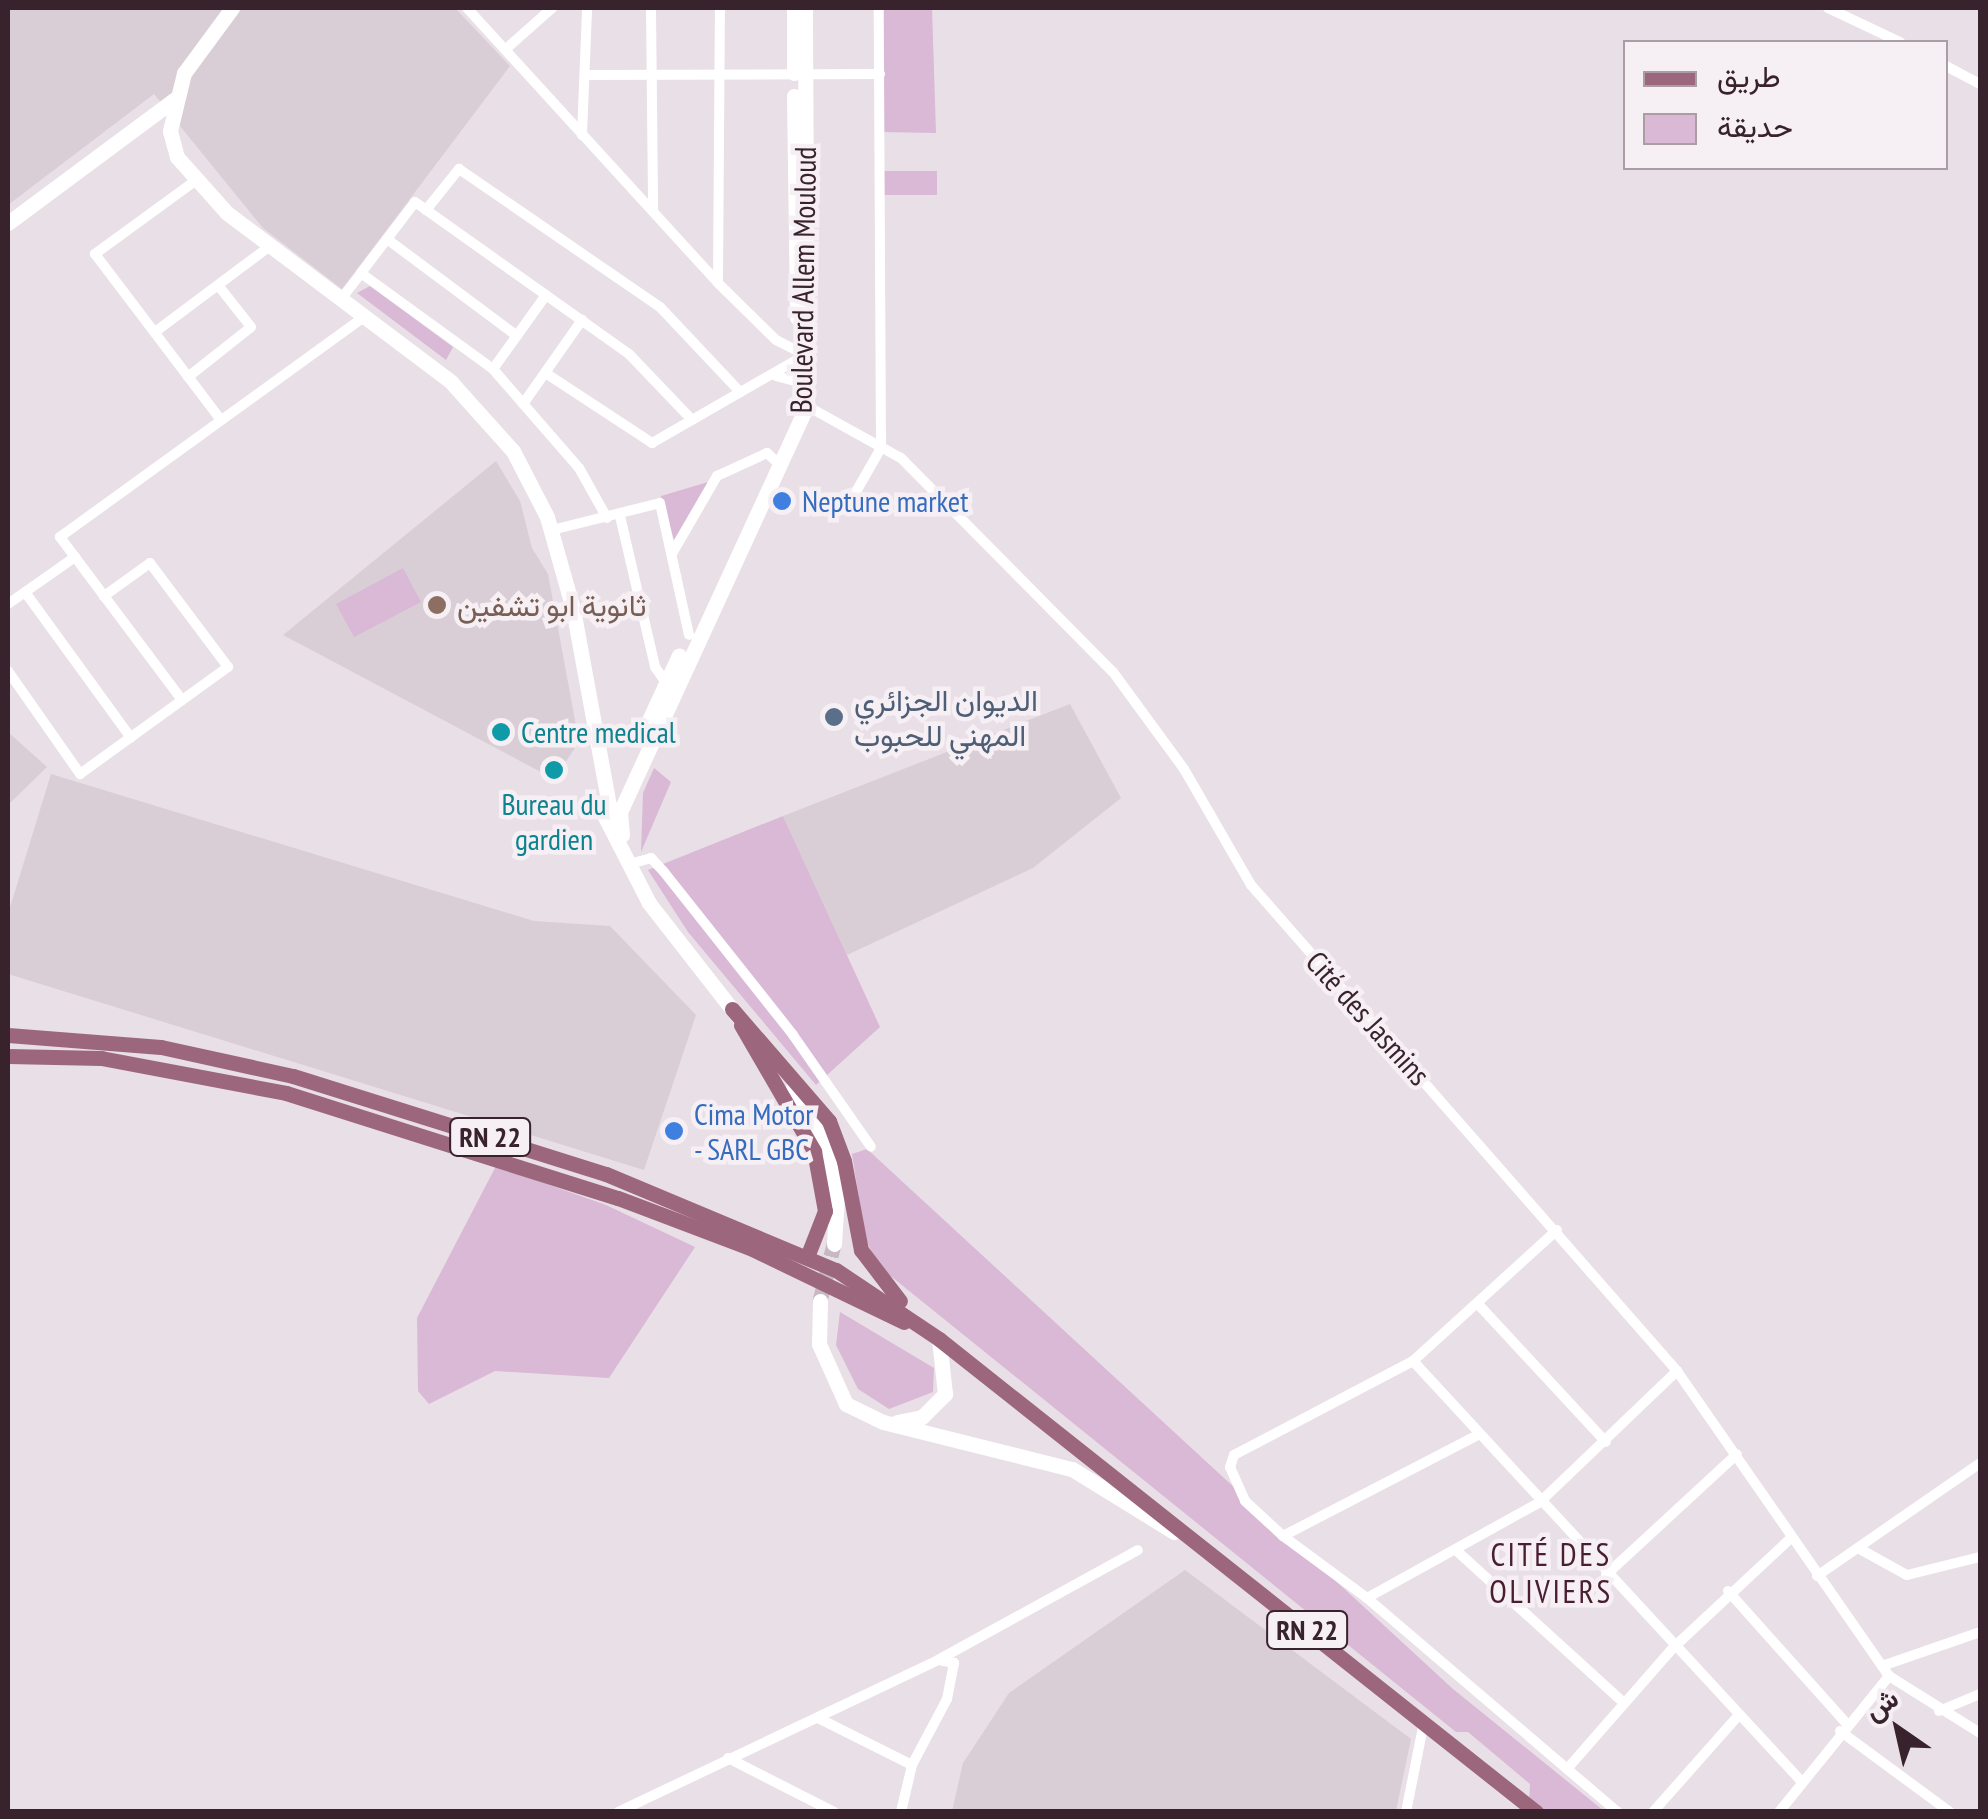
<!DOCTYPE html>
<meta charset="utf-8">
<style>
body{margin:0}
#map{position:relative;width:1988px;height:1819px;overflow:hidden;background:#e9dfe6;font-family:"PT Sans Narrow",Vazirmatn,sans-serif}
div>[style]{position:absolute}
.built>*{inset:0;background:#d9ced5}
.green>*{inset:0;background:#d9b9d6}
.secondary-tunnel>*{height:15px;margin-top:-7.5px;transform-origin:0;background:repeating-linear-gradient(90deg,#c6b9c1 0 15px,transparent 0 23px)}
.minor>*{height:10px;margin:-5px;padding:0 5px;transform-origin:5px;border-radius:5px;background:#fff}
.secondary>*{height:15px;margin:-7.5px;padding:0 7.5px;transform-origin:7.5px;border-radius:7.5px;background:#fff}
.primary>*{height:15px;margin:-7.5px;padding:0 7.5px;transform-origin:7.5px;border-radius:7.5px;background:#9c677d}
.dots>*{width:28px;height:28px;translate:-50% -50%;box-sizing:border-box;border:5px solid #f6eff4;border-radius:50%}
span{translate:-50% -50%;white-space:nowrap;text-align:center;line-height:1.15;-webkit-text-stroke:9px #f6eff4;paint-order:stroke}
.shield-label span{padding:2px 8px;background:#f6eff4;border:2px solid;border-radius:8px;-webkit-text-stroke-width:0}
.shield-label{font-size:28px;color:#38222b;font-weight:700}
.street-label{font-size:30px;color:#38222b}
.shop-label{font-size:30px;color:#366cbe}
.left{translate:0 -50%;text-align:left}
.education-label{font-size:30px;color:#785e54}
.service-label{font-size:30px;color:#4e5e75}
.culture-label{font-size:30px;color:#0d838f}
.neighbourhood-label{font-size:32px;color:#491f30;letter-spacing:2.5px}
.frame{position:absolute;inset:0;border:10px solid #38222b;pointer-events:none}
.legend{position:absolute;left:1623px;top:40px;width:325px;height:130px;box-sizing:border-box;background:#f6eff4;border:2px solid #aa9da4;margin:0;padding:12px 18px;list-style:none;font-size:30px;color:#38222b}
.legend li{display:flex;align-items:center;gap:20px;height:50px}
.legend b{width:50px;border:2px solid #aa9da4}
.north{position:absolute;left:1848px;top:1679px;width:100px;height:100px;-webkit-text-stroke:8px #f6eff4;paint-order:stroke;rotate:326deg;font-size:28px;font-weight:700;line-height:40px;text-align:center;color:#38222b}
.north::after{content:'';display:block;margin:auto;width:35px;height:45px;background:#38222b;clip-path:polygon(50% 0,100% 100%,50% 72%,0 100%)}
</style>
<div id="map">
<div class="built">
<i style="clip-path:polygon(8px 8px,455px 8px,510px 66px,342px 289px,263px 228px,154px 94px,8px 205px)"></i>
<i style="clip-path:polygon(496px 461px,520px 501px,532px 548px,548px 574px,579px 742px,554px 779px,283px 635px)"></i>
<i style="clip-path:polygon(1070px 704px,1121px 798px,1033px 868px,847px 955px,783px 816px)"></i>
<i style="clip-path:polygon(8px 732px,47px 767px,8px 805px)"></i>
<i style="clip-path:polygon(51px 774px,534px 921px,610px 926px,696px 1015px,644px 1170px,8px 974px,8px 914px)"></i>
<i style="clip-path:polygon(1185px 1570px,1411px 1739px,1396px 1811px,952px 1811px,963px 1763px,1009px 1693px)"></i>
</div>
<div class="green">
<i style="clip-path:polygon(881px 8px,932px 8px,936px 133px,881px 132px)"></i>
<i style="clip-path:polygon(884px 171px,937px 171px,937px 195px,884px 195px)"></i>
<i style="clip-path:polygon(370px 286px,453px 347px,446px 360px,357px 293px)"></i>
<i style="clip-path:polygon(708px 482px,674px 540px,661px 496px)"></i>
<i style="clip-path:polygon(403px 568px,421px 602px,354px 637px,336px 604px)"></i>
<i style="clip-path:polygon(654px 768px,671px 782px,641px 852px,643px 793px)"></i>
<i style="clip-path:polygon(783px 816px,880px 1027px,816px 1085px,688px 932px,648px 870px)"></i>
<i style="clip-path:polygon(867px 1149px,1453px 1689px,1604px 1811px,1540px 1811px,1529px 1801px,1530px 1784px,1468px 1732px,1456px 1732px,877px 1265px,865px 1237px,852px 1154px)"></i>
<i style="clip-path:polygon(496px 1166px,606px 1205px,695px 1247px,609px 1378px,495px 1371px,429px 1404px,418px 1391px,417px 1318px)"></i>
<i style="clip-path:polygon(840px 1312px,934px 1368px,933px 1392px,889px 1409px,858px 1389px,836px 1345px)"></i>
</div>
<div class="secondary-tunnel">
<i style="left:820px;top:1301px;width:59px;rotate:-76.2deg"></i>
</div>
<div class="minor">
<i style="left:467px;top:8px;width:372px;rotate:47.6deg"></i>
<i style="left:718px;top:283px;width:81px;rotate:44.5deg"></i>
<i style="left:776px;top:340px;width:25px;rotate:27deg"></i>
<i style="left:651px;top:8px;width:203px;rotate:89.4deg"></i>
<i style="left:1828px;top:8px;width:80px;rotate:25.3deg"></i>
<i style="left:507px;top:48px;width:60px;rotate:-41.6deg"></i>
<i style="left:1946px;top:66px;width:38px;rotate:28deg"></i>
<i style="left:586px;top:75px;width:294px;rotate:-0.2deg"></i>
<i style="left:582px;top:135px;width:127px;rotate:-87.7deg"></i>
<i style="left:195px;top:181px;width:124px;rotate:143.9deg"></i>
<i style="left:95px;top:254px;width:208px;rotate:52.8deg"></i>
<i style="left:426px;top:210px;width:53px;rotate:-51.2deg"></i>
<i style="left:459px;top:169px;width:244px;rotate:34.5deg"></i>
<i style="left:660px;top:307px;width:117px;rotate:46.7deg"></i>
<i style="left:387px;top:239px;width:162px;rotate:36.7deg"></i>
<i style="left:718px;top:282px;width:274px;rotate:-89.6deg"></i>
<i style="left:341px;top:299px;width:33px;rotate:-52deg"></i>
<i style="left:155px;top:332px;width:144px;rotate:-36.8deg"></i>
<i style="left:493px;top:369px;width:91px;rotate:-54.4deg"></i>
<i style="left:547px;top:374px;width:126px;rotate:33.3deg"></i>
<i style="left:652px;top:443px;width:168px;rotate:-29.9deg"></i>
<i style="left:776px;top:376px;width:24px;rotate:15deg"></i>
<i style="left:188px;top:377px;width:80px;rotate:-38.4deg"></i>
<i style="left:251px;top:327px;width:53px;rotate:-128.2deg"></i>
<i style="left:523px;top:404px;width:103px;rotate:-54.9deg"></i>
<i style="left:807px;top:406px;width:107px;rotate:29deg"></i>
<i style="left:901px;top:458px;width:301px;rotate:45.3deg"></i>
<i style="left:1113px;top:672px;width:120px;rotate:53.8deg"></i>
<i style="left:1184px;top:769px;width:134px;rotate:60deg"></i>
<i style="left:1251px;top:885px;width:646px;rotate:48.76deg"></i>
<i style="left:1677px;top:1371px;width:371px;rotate:55.2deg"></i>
<i style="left:1889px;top:1676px;width:107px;rotate:32.1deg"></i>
<i style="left:849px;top:504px;width:64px;rotate:-60.3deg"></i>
<i style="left:881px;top:448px;width:440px;rotate:-90.3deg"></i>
<i style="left:620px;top:516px;width:155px;rotate:76.9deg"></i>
<i style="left:655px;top:667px;width:19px;rotate:55deg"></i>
<i style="left:607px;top:518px;width:57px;rotate:-119.2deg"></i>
<i style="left:579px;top:468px;width:131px;rotate:-131deg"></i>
<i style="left:493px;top:369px;width:163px;rotate:-144deg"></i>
<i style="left:361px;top:273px;width:89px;rotate:-52.7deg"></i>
<i style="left:415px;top:202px;width:262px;rotate:35.4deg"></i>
<i style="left:629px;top:354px;width:91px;rotate:46.3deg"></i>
<i style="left:552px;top:530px;width:111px;rotate:-14deg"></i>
<i style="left:660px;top:503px;width:135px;rotate:77.6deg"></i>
<i style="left:673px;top:552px;width:88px;rotate:-59.9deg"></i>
<i style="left:717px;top:476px;width:55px;rotate:-24.7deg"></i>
<i style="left:767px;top:453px;width:13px;rotate:42deg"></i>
<i style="left:25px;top:592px;width:180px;rotate:54deg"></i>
<i style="left:8px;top:604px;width:82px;rotate:-35deg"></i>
<i style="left:8px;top:671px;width:126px;rotate:55deg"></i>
<i style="left:80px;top:774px;width:183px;rotate:-35.9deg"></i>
<i style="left:228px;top:667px;width:130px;rotate:-126.9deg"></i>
<i style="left:150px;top:563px;width:57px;rotate:144.3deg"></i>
<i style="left:182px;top:700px;width:204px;rotate:-126.8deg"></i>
<i style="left:60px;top:537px;width:375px;rotate:-35.9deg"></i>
<i style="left:630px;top:864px;width:22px;rotate:-16deg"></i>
<i style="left:651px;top:858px;width:19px;rotate:47deg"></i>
<i style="left:664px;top:872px;width:208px;rotate:51.6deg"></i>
<i style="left:793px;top:1035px;width:136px;rotate:55.1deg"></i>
<i style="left:1557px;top:1230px;width:195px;rotate:137.7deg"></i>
<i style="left:1413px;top:1361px;width:202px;rotate:152.3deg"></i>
<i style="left:1234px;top:1455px;width:13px;rotate:108deg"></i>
<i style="left:1230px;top:1467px;width:37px;rotate:66deg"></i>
<i style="left:1245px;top:1501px;width:52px;rotate:42.6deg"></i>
<i style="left:1283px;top:1536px;width:104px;rotate:36.4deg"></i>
<i style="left:1367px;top:1598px;width:330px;rotate:40.5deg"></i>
<i style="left:1478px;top:1304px;width:188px;rotate:47.2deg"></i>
<i style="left:1413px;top:1361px;width:573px;rotate:47.26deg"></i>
<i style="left:1283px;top:1536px;width:220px;rotate:-27.4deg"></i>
<i style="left:1858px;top:1548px;width:56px;rotate:28.9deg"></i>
<i style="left:1907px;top:1575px;width:75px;rotate:-13.9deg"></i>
<i style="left:1458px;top:1552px;width:224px;rotate:42.3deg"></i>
<i style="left:1606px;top:1575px;width:178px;rotate:-42.7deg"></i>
<i style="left:1817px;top:1576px;width:198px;rotate:-34.7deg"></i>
<i style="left:1728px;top:1591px;width:178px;rotate:48.2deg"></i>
<i style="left:1367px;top:1598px;width:198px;rotate:-29deg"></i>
<i style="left:1540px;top:1502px;width:190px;rotate:-43.7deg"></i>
<i style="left:1882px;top:1666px;width:104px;rotate:-19.1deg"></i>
<i style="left:1939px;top:1711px;width:44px;rotate:-22.5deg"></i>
<i style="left:818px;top:1718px;width:105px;rotate:26.6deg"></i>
<i style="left:1840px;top:1731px;width:137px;rotate:36.4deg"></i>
<i style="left:728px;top:1758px;width:119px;rotate:27deg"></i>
<i style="left:1567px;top:1769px;width:161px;rotate:-48.8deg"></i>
<i style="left:1673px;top:1648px;width:161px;rotate:-43deg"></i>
<i style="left:618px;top:1812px;width:354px;rotate:-25.4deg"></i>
<i style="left:938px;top:1660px;width:228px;rotate:-28.8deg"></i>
<i style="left:901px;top:1812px;width:48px;rotate:-76.8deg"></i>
<i style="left:912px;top:1765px;width:75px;rotate:-62.1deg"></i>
<i style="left:947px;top:1699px;width:37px;rotate:-79deg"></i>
<i style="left:954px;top:1663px;width:15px;rotate:-169deg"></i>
<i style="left:1406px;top:1812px;width:92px;rotate:-78.7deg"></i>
<i style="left:1653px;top:1812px;width:127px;rotate:-48.5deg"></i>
<i style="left:1779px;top:1812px;width:175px;rotate:-51deg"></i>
</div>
<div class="secondary">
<i style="left:232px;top:8px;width:81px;rotate:126.4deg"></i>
<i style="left:184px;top:73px;width:60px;rotate:103.6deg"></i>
<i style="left:170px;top:131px;width:27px;rotate:75deg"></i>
<i style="left:177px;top:157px;width:75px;rotate:48.2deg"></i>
<i style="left:227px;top:213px;width:281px;rotate:37deg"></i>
<i style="left:451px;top:382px;width:93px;rotate:48.1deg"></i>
<i style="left:513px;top:451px;width:74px;rotate:62.7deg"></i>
<i style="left:547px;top:517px;width:96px;rotate:74.2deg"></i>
<i style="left:573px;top:609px;width:199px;rotate:79.6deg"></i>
<i style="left:609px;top:805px;width:11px;rotate:117deg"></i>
<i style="left:604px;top:815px;width:99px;rotate:62.9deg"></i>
<i style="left:649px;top:903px;width:146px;rotate:52deg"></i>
<i style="left:794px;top:8px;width:65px;rotate:90deg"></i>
<i style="left:794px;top:96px;width:222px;rotate:89.2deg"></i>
<i style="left:8px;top:223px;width:208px;rotate:-36.6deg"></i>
<i style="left:645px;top:729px;width:81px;rotate:-65.3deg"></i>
<i style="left:622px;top:835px;width:23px;rotate:-95deg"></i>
<i style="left:620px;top:812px;width:447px;rotate:-65.3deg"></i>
<i style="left:807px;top:406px;width:398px;rotate:-90.3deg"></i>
<i style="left:793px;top:1087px;width:75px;rotate:61.4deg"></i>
<i style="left:829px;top:1153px;width:45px;rotate:79.7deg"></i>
<i style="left:837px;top:1197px;width:47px;rotate:93.7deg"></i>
<i style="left:820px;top:1301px;width:43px;rotate:91.3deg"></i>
<i style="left:819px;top:1344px;width:66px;rotate:65.8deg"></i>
<i style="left:846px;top:1404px;width:41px;rotate:25.9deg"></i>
<i style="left:883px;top:1422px;width:195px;rotate:14deg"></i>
<i style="left:1072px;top:1469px;width:120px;rotate:31.7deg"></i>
<i style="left:897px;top:1422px;width:25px;rotate:-11deg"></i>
<i style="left:922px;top:1417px;width:33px;rotate:-45deg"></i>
<i style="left:945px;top:1394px;width:55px;rotate:-96.2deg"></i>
</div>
<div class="primary">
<i style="left:732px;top:1009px;width:148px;rotate:49.1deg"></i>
<i style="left:829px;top:1121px;width:43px;rotate:69.4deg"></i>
<i style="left:844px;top:1161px;width:91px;rotate:79.2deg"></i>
<i style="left:861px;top:1250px;width:64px;rotate:52.6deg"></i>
<i style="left:741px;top:1025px;width:146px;rotate:59.9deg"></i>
<i style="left:814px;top:1151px;width:61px;rotate:79.6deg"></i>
<i style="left:825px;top:1211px;width:49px;rotate:111.4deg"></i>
<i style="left:8px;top:1035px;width:153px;rotate:4.5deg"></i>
<i style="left:161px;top:1047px;width:135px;rotate:12.4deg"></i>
<i style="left:293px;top:1076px;width:328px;rotate:17.4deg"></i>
<i style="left:606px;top:1174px;width:249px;rotate:22.7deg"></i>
<i style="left:836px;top:1270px;width:124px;rotate:33.8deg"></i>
<i style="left:939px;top:1339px;width:762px;rotate:38.39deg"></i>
<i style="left:8px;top:1056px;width:93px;rotate:1.2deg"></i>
<i style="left:101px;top:1058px;width:188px;rotate:10.7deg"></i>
<i style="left:286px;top:1093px;width:348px;rotate:17.6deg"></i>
<i style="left:618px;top:1198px;width:139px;rotate:20.7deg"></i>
<i style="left:748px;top:1247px;width:173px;rotate:25.7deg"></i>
</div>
<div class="dots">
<i style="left:782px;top:501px;background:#3f7fe0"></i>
<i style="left:437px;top:605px;background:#8d6e63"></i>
<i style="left:834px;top:717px;background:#5c6f8a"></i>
<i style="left:501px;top:732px;background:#0f9aa8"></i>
<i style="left:554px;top:770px;background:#0f9aa8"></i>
<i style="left:674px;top:1131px;background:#3f7fe0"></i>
</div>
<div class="shield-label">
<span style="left:490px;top:1137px">RN 22</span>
<span style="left:1307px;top:1630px">RN 22</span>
</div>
<div class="street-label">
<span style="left:803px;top:280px;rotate:-89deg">Boulevard Allem Mouloud</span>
<span style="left:1368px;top:1018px;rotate:48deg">Cité des Jasmins</span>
</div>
<div class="shop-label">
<span class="left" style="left:802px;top:501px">Neptune market</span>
<span class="left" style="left:694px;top:1131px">Cima Motor<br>- SARL GBC</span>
</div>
<div class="education-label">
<span class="left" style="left:457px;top:605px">ثانوية ابو تشفين</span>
</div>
<div class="service-label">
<span class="left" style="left:854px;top:717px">الديوان الجزائري<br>المهني للحبوب</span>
</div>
<div class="culture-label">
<span class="left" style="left:521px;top:732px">Centre medical</span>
<span style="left:554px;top:821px">Bureau du<br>gardien</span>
</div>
<div class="neighbourhood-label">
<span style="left:1551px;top:1573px">CITÉ DES<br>OLIVIERS</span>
</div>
<div class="frame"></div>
<ul class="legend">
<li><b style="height:12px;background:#9c677d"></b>طريق</li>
<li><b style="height:28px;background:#d9b9d6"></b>حديقة</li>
</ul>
<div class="north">ش</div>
</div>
